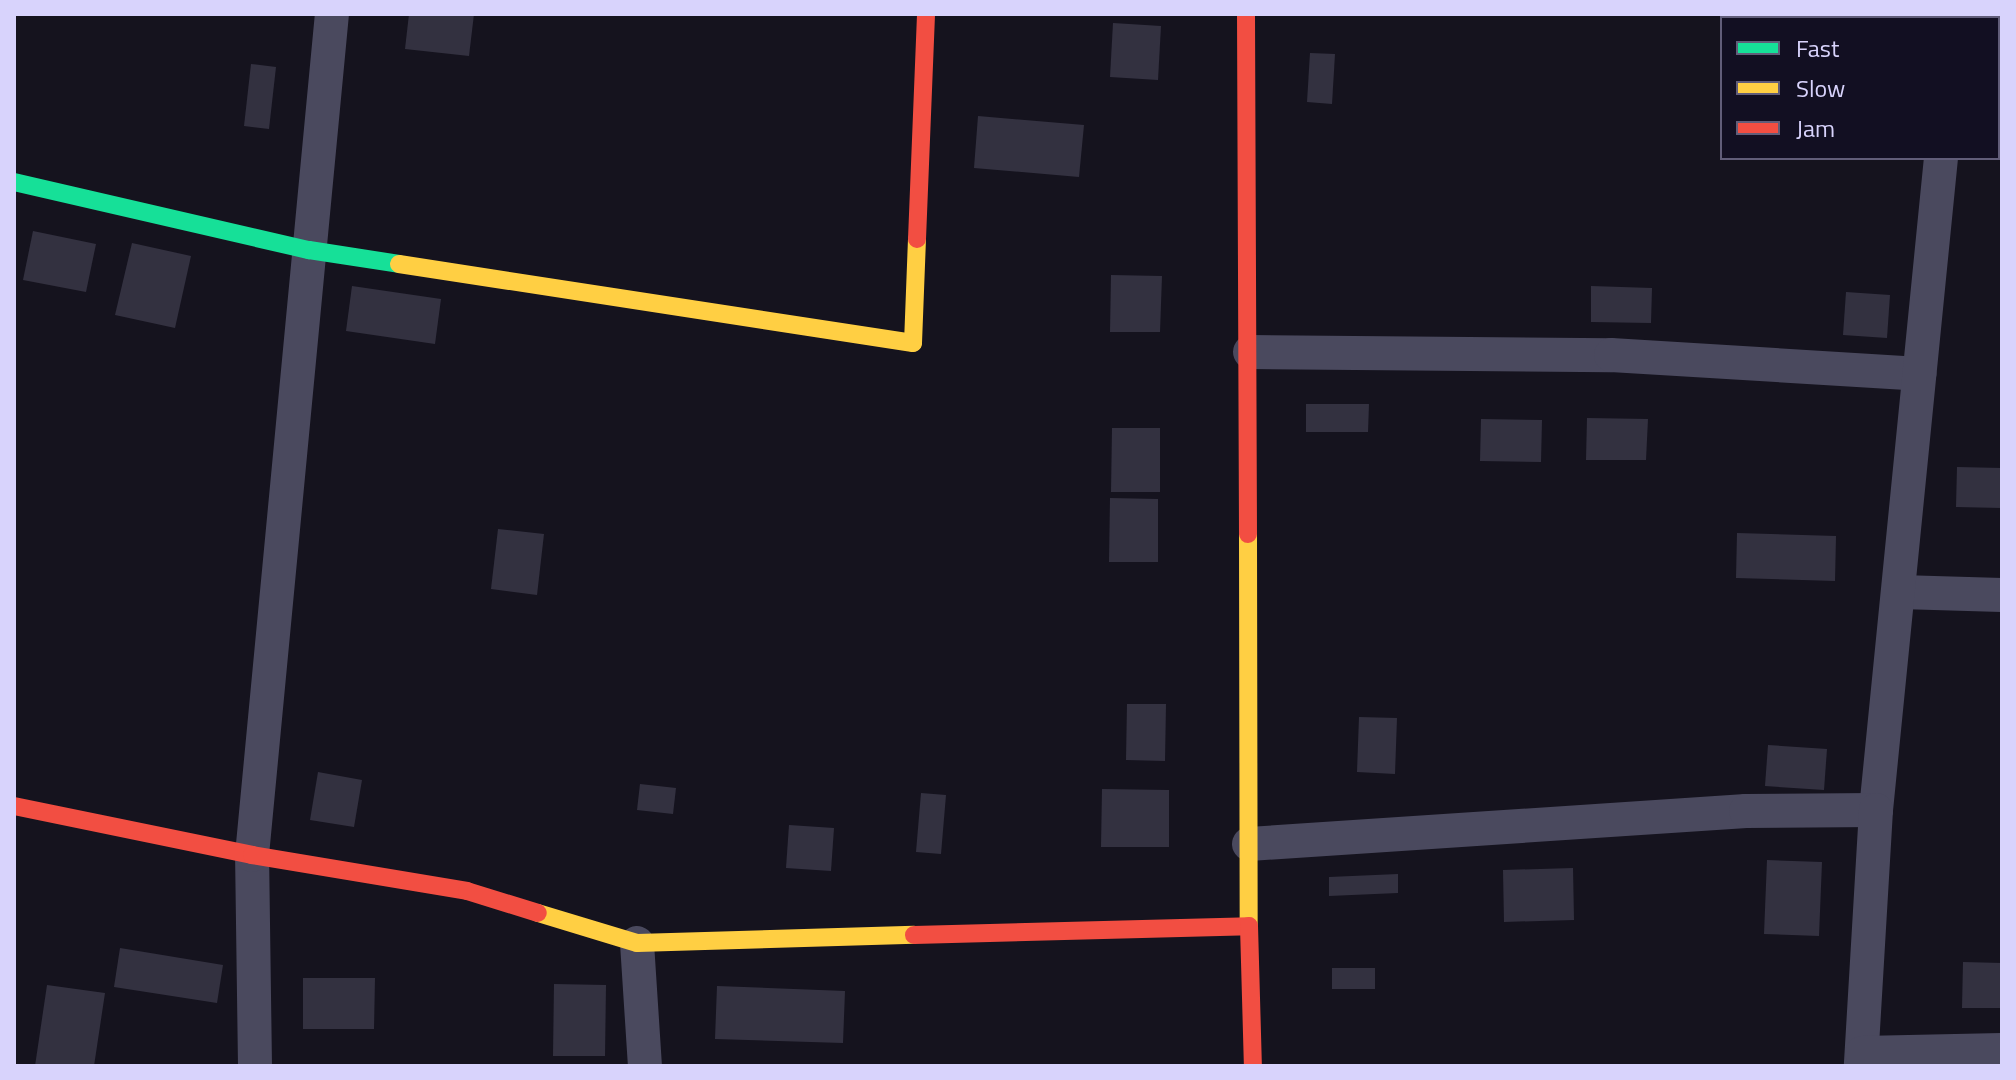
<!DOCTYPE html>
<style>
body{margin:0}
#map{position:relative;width:2016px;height:1080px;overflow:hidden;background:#15131e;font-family:"Titillium Web",sans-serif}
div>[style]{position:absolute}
.building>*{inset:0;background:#333140}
.street>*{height:34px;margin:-17px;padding:0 17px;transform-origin:17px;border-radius:17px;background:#4a495e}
.fast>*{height:18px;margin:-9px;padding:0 9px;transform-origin:9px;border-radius:9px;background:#16e098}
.slow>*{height:18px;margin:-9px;padding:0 9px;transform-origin:9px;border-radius:9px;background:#ffcf43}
.jam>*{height:18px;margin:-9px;padding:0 9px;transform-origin:9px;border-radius:9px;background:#f24e42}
span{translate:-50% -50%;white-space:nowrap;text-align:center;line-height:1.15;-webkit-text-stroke:8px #120f22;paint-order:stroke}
.frame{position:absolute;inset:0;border:16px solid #d8d3fc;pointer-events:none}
.legend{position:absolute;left:1720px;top:16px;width:280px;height:144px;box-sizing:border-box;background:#120f22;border:2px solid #615d79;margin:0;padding:10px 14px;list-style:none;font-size:24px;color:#d8d3fc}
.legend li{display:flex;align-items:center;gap:16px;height:40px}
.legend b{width:40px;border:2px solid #615d79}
</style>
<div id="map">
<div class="building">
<i style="clip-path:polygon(409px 14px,474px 14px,469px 56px,405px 49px)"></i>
<i style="clip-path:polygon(1113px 23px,1161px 26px,1158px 80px,1110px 77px)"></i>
<i style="clip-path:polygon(1310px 53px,1335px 54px,1332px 104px,1307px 102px)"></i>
<i style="clip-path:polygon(251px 64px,276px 67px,269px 129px,244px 126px)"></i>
<i style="clip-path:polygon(1998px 68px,2002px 68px,2002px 114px,1998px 114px)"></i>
<i style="clip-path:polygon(978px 116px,1084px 125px,1079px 177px,974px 168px)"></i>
<i style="clip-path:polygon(33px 231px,96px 244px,86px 292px,23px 280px)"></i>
<i style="clip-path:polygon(132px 243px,191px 256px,175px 328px,115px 315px)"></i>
<i style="clip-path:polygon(1111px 275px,1162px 276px,1160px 332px,1110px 332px)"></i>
<i style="clip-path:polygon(352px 286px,441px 299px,435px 344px,346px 331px)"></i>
<i style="clip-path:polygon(1591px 286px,1652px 288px,1651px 323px,1591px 322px)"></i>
<i style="clip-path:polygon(1846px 292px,1890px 295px,1887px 338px,1843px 335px)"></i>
<i style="clip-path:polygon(1306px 404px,1369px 404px,1368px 432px,1306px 432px)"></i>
<i style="clip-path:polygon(1587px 418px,1648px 419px,1646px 460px,1586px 460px)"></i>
<i style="clip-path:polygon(1481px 419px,1542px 420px,1541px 462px,1480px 461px)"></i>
<i style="clip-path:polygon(1112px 428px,1160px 428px,1160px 492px,1111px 492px)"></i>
<i style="clip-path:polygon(1957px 467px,2002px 468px,2002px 508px,1956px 507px)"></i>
<i style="clip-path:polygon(1110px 498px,1158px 499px,1158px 562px,1109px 562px)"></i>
<i style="clip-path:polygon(498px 529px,544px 534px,537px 595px,491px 589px)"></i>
<i style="clip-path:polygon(1737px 533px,1836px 536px,1835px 581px,1736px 578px)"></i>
<i style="clip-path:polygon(1127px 704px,1166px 704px,1165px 761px,1126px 760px)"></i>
<i style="clip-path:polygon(1359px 717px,1397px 718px,1395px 774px,1357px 772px)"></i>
<i style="clip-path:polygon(1768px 745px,1827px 749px,1824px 790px,1765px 786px)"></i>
<i style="clip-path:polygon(318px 772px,362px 780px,354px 827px,310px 820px)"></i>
<i style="clip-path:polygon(640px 784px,676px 788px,673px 814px,637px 810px)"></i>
<i style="clip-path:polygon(1102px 789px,1169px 790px,1169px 847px,1101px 847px)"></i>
<i style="clip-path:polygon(921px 793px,946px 795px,941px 854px,916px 852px)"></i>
<i style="clip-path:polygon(789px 825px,834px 828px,831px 871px,786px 868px)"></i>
<i style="clip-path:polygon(1767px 860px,1822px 862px,1819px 936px,1764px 934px)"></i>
<i style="clip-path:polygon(1573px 868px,1574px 920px,1504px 922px,1503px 870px)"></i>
<i style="clip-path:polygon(1398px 874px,1398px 893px,1329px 896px,1329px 877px)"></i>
<i style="clip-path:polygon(120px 948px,223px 965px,217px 1003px,114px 987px)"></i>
<i style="clip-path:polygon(1963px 962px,2002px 963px,2002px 1008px,1962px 1008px)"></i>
<i style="clip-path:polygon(1332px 968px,1375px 968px,1375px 989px,1332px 989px)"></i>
<i style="clip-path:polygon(303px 978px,375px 978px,374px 1029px,303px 1029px)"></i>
<i style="clip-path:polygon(554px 984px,606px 985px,605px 1056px,553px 1056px)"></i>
<i style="clip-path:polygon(47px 985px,105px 993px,94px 1066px,35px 1066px)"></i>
<i style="clip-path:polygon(717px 986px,845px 991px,843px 1043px,715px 1039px)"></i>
</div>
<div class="street">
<i style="left:1958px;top:18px;width:4px;rotate:-90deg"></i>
<i style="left:1250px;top:352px;width:361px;rotate:0.5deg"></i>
<i style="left:1611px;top:355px;width:309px;rotate:3.5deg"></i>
<i style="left:1900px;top:592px;width:102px;rotate:1.7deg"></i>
<i style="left:1876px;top:810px;width:655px;rotate:-84.31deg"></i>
<i style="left:1249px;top:844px;width:498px;rotate:-3.8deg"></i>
<i style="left:1746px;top:811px;width:130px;rotate:-0.4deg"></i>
<i style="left:1876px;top:810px;width:256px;rotate:93.4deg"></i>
<i style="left:637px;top:943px;width:123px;rotate:86.3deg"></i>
<i style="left:1862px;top:1053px;width:140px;rotate:-1.2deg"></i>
<i style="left:255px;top:1066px;width:211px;rotate:-90.8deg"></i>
<i style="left:252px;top:855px;width:845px;rotate:-84.57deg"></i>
</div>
<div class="fast">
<i style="left:14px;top:182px;width:303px;rotate:13deg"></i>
<i style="left:309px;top:250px;width:91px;rotate:8.8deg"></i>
</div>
<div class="slow">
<i style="left:399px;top:264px;width:520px;rotate:8.74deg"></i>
<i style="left:913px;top:343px;width:104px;rotate:-87.8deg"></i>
<i style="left:1248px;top:534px;width:392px;rotate:89.9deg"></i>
<i style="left:538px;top:913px;width:103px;rotate:16.9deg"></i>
<i style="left:637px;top:943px;width:277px;rotate:-1.7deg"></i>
</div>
<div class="jam">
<i style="left:1246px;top:14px;width:520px;rotate:89.78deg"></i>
<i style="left:917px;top:239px;width:225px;rotate:-87.7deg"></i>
<i style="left:14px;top:806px;width:243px;rotate:11.6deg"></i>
<i style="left:252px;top:855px;width:218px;rotate:9.5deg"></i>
<i style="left:467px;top:891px;width:74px;rotate:17.2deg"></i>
<i style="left:914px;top:935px;width:335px;rotate:-1.5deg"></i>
<i style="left:1249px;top:926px;width:140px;rotate:88.4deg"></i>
</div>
<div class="frame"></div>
<ul class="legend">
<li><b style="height:10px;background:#16e098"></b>Fast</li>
<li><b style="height:10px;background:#ffcf43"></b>Slow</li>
<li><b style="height:10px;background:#f24e42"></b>Jam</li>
</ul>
</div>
